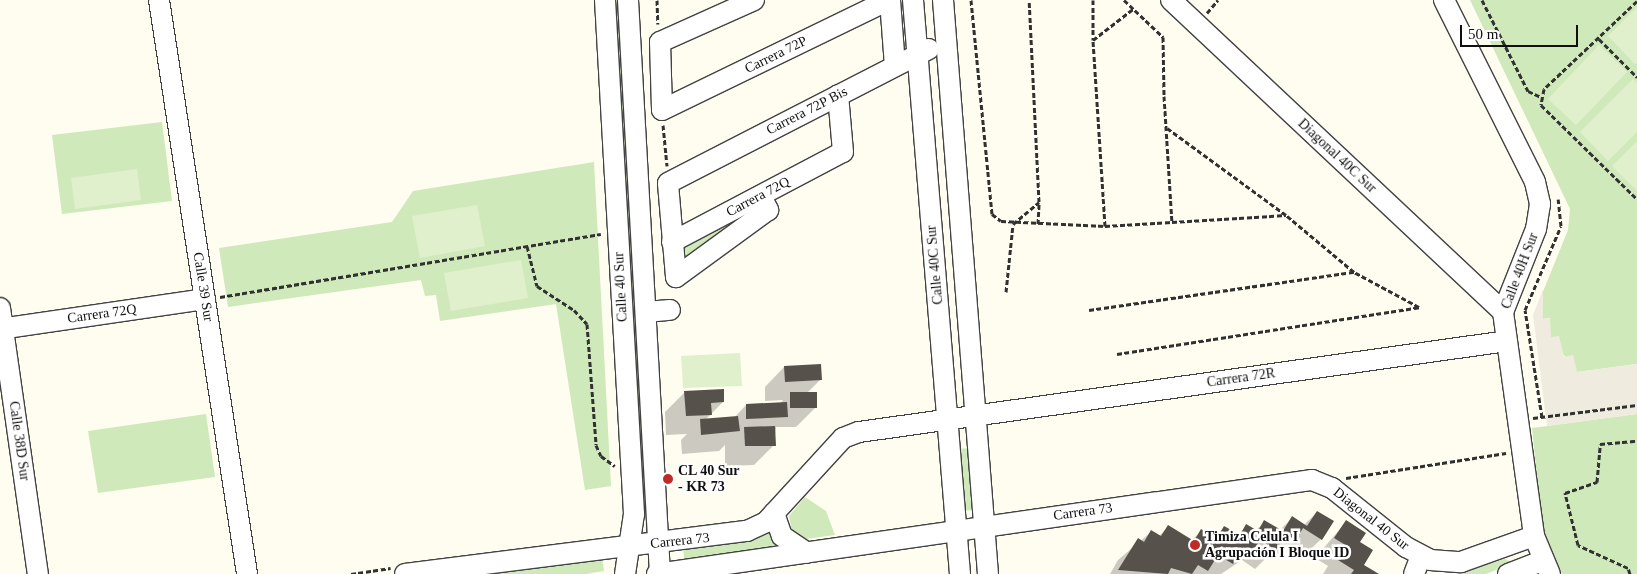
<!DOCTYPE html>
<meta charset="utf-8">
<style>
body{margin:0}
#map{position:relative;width:1637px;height:574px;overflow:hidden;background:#fffdf0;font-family:"Times New Roman",serif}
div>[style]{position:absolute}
.green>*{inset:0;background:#cfe9ba}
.pitch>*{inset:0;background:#e1f0cc}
.plaza>*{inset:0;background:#efecdf}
.shadow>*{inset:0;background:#0003}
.building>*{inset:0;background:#57514b}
.path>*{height:3px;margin-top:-1.5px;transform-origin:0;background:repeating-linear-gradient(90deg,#313131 0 5px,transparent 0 7.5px)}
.roads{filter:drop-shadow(1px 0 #424242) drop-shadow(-1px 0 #424242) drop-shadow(0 1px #424242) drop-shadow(0 -1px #424242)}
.minor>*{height:20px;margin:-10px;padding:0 10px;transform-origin:10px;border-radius:10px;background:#fff}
.dots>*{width:14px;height:14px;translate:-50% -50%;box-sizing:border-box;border:2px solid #fff;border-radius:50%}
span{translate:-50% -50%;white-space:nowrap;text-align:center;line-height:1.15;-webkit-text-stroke:5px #fff;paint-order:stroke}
.street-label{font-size:14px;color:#0f0f0f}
.poi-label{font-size:14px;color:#0f0f0f;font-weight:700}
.left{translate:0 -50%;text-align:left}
.scale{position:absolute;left:1460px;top:25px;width:118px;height:22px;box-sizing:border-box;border:2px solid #0f0f0f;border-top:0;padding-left:6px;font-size:15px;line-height:18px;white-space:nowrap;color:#0f0f0f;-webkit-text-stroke:4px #fff;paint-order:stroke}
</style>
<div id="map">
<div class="green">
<i style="clip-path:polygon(613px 0,619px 0,653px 531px,646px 532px)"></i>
<i style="clip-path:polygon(1470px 0,1637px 0,1637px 364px,1577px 372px,1550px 337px,1550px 318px,1543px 319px,1540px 299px,1568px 230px,1570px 209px)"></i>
<i style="clip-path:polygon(162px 122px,172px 201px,62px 214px,52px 135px)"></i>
<i style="clip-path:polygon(594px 162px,611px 486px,585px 490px,556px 304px,440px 321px,436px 295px,425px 296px,421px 280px,228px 307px,219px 248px,392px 222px,413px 191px)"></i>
<i style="clip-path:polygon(757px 206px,684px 262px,681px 248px)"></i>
<i style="clip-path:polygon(206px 414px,215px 477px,98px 493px,88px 431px)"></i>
<i style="clip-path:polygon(1637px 414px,1637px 574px,1562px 574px,1542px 526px,1532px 428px)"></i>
<i style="clip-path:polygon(970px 448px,975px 510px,962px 511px,957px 449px)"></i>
<i style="clip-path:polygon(805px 497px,826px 511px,835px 535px,806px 539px,792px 532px,789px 516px)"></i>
<i style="clip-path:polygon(774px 532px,781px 546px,685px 565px,683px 548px)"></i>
<i style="clip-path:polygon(602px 558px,604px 571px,586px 574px,489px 574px)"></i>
<i style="clip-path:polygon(1505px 559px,1513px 563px,1486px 574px,1455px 574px)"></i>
</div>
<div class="pitch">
<i style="clip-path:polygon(1637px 7px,1637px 63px,1635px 64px,1608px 36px)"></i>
<i style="clip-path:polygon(1599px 45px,1627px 72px,1576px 125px,1548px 99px)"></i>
<i style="clip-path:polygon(1633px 79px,1637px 83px,1637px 132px,1608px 161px,1580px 132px)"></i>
<i style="clip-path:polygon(1637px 141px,1637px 191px,1612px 166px)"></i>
<i style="clip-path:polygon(137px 169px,141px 200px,75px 209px,71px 178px)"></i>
<i style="clip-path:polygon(477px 205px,485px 246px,420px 258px,412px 216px)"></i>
<i style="clip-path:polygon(521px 260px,528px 298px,451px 311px,444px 273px)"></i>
<i style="clip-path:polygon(740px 353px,742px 386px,683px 388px,681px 356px)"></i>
</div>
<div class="plaza">
<i style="clip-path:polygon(1543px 289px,1543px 319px,1550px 318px,1551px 337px,1559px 336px,1564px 357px,1573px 355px,1577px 372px,1637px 364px,1637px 414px,1547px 426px,1533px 315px)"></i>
</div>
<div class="shadow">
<i style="clip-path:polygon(784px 367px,820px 380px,807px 393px,816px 407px,796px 427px,776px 427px,774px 445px,754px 465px,725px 466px,725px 445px,719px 451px,682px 454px,681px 440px,687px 434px,666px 435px,665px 412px,685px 392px,723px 402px,705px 420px,734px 418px,746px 405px,780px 404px,783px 400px,765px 401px,765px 387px)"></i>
<i style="clip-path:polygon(1317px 512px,1321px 539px,1301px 559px,1285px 549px,1275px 559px,1269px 555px,1255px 569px,1242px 560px,1221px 574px,1110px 574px,1118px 560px,1151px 532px,1159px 536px,1168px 527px,1191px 541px,1201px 531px,1214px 538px,1224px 527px,1237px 535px,1247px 526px,1255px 531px,1265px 522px,1279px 531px,1292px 518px,1304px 525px)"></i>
<i style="clip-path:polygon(1346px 522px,1358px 542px,1362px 565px,1376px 574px,1323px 574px,1328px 566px,1315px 558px)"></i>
</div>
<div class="building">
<i style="clip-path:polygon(821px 364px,822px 380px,785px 382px,784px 366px)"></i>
<i style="clip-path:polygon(724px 389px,724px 402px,711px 403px,712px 415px,686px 416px,684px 391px)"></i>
<i style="clip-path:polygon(790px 392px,817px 392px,817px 408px,790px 408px)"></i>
<i style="clip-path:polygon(787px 402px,788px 417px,746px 419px,746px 404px)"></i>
<i style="clip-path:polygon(738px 416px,740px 431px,701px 435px,700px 419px)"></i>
<i style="clip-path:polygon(775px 426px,776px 446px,745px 446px,744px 427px)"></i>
<i style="clip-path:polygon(1317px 511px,1334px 521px,1322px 540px,1303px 528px,1296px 540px,1286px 534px,1276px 550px,1260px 540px,1252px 552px,1243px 547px,1233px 564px,1218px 555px,1208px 571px,1198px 565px,1192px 574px,1171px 568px,1168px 574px,1118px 570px,1138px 538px,1144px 542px,1151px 530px,1161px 536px,1168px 525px,1194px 541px,1201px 529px,1217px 538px,1224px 526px,1240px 535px,1246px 524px,1258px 531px,1264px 520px,1283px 531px,1292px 516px,1307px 526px)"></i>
<i style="clip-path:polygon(1346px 520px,1366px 533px,1360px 542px,1373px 550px,1364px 565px,1379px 574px,1351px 574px,1354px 570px,1338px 560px,1347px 546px,1334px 538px)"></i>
</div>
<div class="path">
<i style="left:657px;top:0;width:24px;rotate:88deg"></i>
<i style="left:971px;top:0;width:215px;rotate:84.4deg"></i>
<i style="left:992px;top:214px;width:11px;rotate:38deg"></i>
<i style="left:1001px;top:221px;width:104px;rotate:2.8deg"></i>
<i style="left:1105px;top:226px;width:186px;rotate:-93.7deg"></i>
<i style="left:1093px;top:0;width:40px;rotate:90deg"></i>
<i style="left:1093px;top:40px;width:51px;rotate:-37.8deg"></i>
<i style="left:1124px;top:0;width:54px;rotate:43.5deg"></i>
<i style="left:1163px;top:37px;width:59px;rotate:89deg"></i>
<i style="left:1164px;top:96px;width:126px;rotate:86.4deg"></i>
<i style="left:1172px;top:222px;width:114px;rotate:-3.5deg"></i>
<i style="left:1286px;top:215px;width:147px;rotate:-143.8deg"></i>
<i style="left:1482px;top:0;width:102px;rotate:63.2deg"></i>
<i style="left:1528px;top:91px;width:14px;rotate:25deg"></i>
<i style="left:1637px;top:1px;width:128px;rotate:136.6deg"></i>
<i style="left:1544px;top:89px;width:16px;rotate:101deg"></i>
<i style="left:1541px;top:105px;width:134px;rotate:44.4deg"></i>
<i style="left:1207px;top:13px;width:17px;rotate:-50deg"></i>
<i style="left:1599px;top:39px;width:54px;rotate:45deg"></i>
<i style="left:663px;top:125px;width:41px;rotate:84.4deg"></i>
<i style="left:1038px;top:224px;width:21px;rotate:-87deg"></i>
<i style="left:1105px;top:226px;width:67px;rotate:-3.4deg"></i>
<i style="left:527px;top:246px;width:41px;rotate:76deg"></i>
<i style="left:537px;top:286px;width:44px;rotate:33deg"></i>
<i style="left:574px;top:310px;width:19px;rotate:47deg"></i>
<i style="left:587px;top:324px;width:121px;rotate:85.7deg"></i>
<i style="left:596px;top:445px;width:12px;rotate:66deg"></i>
<i style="left:601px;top:456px;width:17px;rotate:36deg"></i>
<i style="left:1006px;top:292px;width:68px;rotate:-84.1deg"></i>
<i style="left:1013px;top:224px;width:34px;rotate:-40deg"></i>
<i style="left:1039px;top:202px;width:202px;rotate:-92.8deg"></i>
<i style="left:220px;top:297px;width:386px;rotate:-9.4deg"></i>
<i style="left:1089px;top:310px;width:268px;rotate:-8.2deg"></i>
<i style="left:1354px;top:272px;width:89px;rotate:-140deg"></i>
<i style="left:1117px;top:354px;width:306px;rotate:-8.8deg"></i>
<i style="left:1419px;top:307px;width:74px;rotate:-151.7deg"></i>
<i style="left:1542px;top:417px;width:108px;rotate:-99deg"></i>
<i style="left:1525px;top:310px;width:91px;rotate:-66.8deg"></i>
<i style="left:1561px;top:226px;width:27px;rotate:-96deg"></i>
<i style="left:1533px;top:418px;width:105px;rotate:-7.1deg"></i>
<i style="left:1346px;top:478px;width:162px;rotate:-8.9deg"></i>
<i style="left:351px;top:574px;width:40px;rotate:-8.5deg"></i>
<i style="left:1630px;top:574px;width:6px;rotate:-108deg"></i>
<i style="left:1628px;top:568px;width:55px;rotate:-155.3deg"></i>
<i style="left:1578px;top:545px;width:54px;rotate:-104deg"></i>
<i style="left:1565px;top:493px;width:34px;rotate:-19deg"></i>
<i style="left:1597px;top:482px;width:38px;rotate:-85deg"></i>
<i style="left:1600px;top:444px;width:37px;rotate:-5deg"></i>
</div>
<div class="roads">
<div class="minor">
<i style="left:159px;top:0;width:581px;rotate:81.28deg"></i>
<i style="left:605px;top:0;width:515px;rotate:86.77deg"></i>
<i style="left:634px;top:514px;width:61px;rotate:98.5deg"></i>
<i style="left:628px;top:0;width:575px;rotate:86.81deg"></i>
<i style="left:754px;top:0;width:103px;rotate:155.9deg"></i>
<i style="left:660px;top:42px;width:68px;rotate:88.3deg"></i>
<i style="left:662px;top:110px;width:252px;rotate:-25.9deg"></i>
<i style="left:890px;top:0;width:66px;rotate:85.7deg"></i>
<i style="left:913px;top:0;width:576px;rotate:85.32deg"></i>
<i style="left:943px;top:0;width:576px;rotate:85.52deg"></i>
<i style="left:1171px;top:0;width:456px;rotate:43.2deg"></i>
<i style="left:1444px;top:0;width:203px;rotate:63.4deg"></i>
<i style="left:1535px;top:182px;width:23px;rotate:77deg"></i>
<i style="left:1540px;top:204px;width:25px;rotate:99deg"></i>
<i style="left:1536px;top:229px;width:89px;rotate:111.7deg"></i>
<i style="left:1503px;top:312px;width:226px;rotate:82.1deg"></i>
<i style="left:1534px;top:536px;width:41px;rotate:67.2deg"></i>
<i style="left:761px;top:196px;width:16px;rotate:63deg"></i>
<i style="left:768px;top:210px;width:114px;rotate:143.9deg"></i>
<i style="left:676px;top:277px;width:94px;rotate:-94.9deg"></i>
<i style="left:668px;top:183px;width:293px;rotate:-27.2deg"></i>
<i style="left:672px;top:242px;width:193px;rotate:-27.8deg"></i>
<i style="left:843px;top:152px;width:57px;rotate:-95deg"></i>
<i style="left:0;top:308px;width:269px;rotate:81.9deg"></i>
<i style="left:646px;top:312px;width:24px;rotate:-5deg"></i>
<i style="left:0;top:329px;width:207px;rotate:-8.3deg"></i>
<i style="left:774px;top:513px;width:24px;rotate:71deg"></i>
<i style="left:782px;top:536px;width:30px;rotate:34deg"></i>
<i style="left:405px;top:574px;width:345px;rotate:-7.2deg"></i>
<i style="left:747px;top:531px;width:21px;rotate:-25deg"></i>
<i style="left:766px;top:522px;width:114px;rotate:-47.5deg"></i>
<i style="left:843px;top:438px;width:17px;rotate:-21deg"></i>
<i style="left:859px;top:432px;width:654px;rotate:-7.99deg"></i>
<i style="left:657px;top:574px;width:662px;rotate:-8.17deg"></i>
<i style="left:1312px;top:480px;width:22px;rotate:22deg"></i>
<i style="left:1332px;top:488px;width:95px;rotate:38.6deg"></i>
<i style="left:1406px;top:547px;width:27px;rotate:28deg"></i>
<i style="left:1430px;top:560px;width:31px;rotate:4deg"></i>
<i style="left:1461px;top:562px;width:77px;rotate:-19.6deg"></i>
<i style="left:1414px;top:574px;width:19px;rotate:-69deg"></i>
<i style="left:1508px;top:574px;width:36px;rotate:-21deg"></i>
</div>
</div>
<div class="dots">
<i style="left:668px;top:479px;background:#be2b28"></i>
<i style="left:1195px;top:545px;background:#be2b28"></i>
</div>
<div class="street-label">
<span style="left:776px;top:55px;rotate:-26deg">Carrera 72P</span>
<span style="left:807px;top:111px;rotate:-27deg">Carrera 72P Bis</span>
<span style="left:1337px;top:156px;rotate:43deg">Diagonal 40C Sur</span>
<span style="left:758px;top:197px;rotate:-28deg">Carrera 72Q</span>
<span style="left:935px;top:265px;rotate:-95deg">Calle 40C Sur</span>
<span style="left:1520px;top:271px;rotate:-69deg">Calle 40H Sur</span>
<span style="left:203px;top:287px;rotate:81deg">Calle 39 Sur</span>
<span style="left:621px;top:287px;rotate:-93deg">Calle 40 Sur</span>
<span style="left:102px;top:314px;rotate:-8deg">Carrera 72Q</span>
<span style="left:1241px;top:378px;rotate:-8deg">Carrera 72R</span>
<span style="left:19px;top:441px;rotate:82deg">Calle 38D Sur</span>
<span style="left:1083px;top:512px;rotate:-8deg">Carrera 73</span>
<span style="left:1371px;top:519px;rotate:38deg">Diagonal 40 Sur</span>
<span style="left:680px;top:541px;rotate:-6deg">Carrera 73</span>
</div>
<div class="poi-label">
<span class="left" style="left:678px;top:479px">CL 40 Sur<br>- KR 73</span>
<span class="left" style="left:1205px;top:545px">Timiza Celula I<br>Agrupación I Bloque ID</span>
</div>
<div class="scale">50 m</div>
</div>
